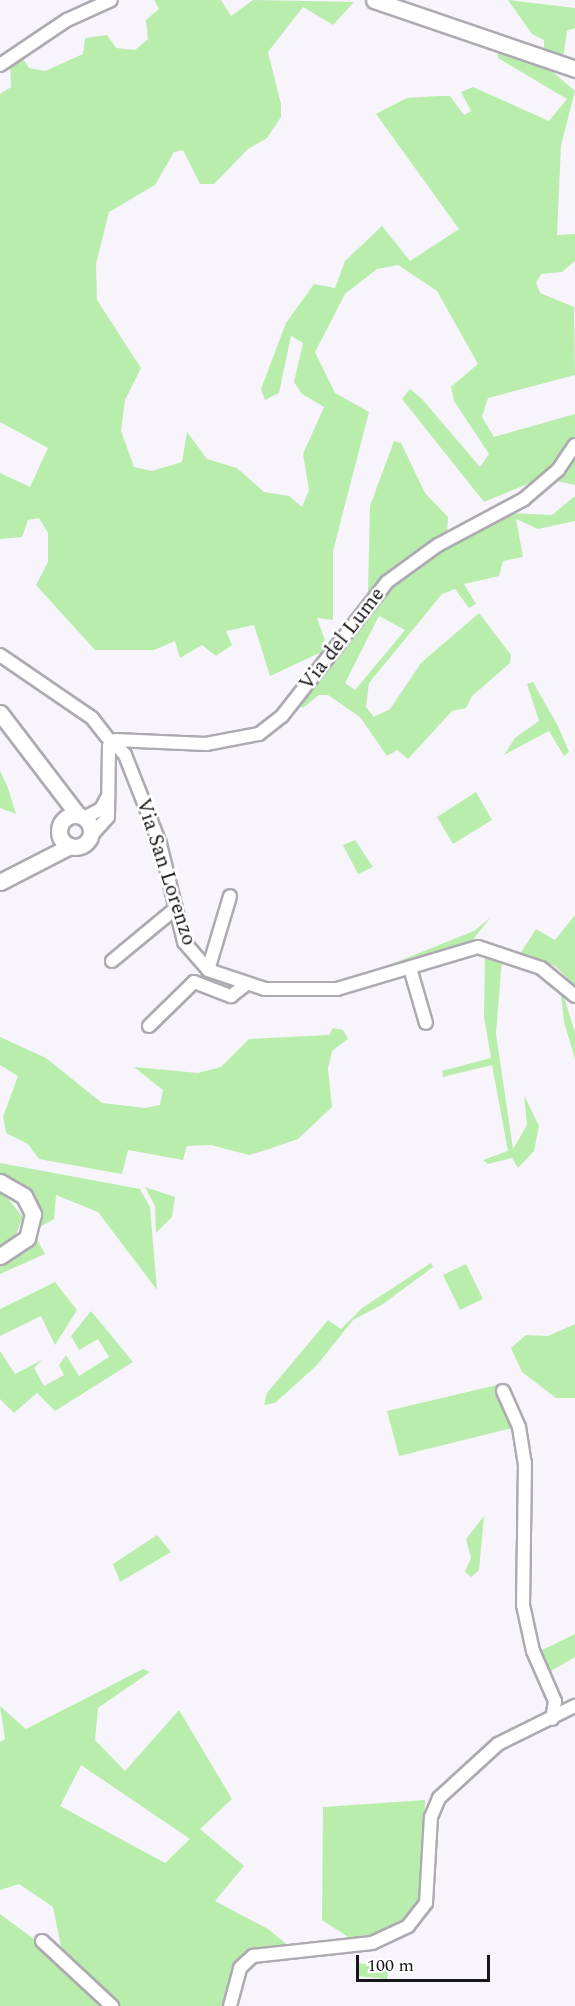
<!DOCTYPE html>
<style>
body{margin:0}
#map{position:relative;width:575px;height:2006px;overflow:hidden;background:#f7f4fb;font-family:Spectral,serif}
div>[style]{position:absolute}
.green>*{inset:0;background:#b8edac}
.roads{filter:drop-shadow(2px 0 #adaab1) drop-shadow(-2px 0 #adaab1) drop-shadow(0 2px #adaab1) drop-shadow(0 -2px #adaab1)}
.minor>*{height:12px;margin:-6px;padding:0 6px;transform-origin:6px;border-radius:6px;background:#fff}
.major>*{height:15px;margin:-7.5px;padding:0 7.5px;transform-origin:7.5px;border-radius:7.5px;background:#fff}
.major>.ring{margin:-7.5px;padding:0;box-sizing:content-box;background:none;border:15px solid #fff;border-radius:50%}
span{translate:-50% -50%;white-space:nowrap;text-align:center;line-height:1.15;-webkit-text-stroke:5px #fff;paint-order:stroke}
.street-label{font-size:21px;color:#171619}
.scale{position:absolute;left:356px;top:1955px;width:134px;height:27px;box-sizing:border-box;border:3px solid #171619;border-top:0;padding-left:8px;font-size:18px;line-height:21px;white-space:nowrap;color:#171619;-webkit-text-stroke:4px #fff;paint-order:stroke}
</style>
<div id="map">
<div class="green">
<i style="clip-path:polygon(154px 0,221px 0,231px 16px,253px 0,354px 2px,333px 25px,303px 7px,268px 52px,281px 104px,281px 117px,267px 138px,248px 149px,214px 184px,200px 184px,183px 150px,174px 152px,155px 185px,109px 212px,96px 264px,97px 300px,141px 368px,125px 400px,121px 431px,134px 467px,152px 471px,182px 462px,187px 432px,207px 459px,237px 468px,264px 492px,289px 496px,302px 507px,309px 490px,303px 454px,324px 407px,302px 394px,294px 382px,303px 343px,291px 336px,279px 393px,265px 400px,261px 389px,286px 323px,314px 284px,335px 288px,345px 261px,382px 226px,410px 261px,459px 229px,376px 114px,407px 98px,439px 96px,450px 96px,464px 115px,471px 111px,461px 92px,473px 87px,549px 121px,567px 99px,498px 58px,498px 53px,548px 68px,575px 91px,561px 145px,557px 235px,575px 234px,575px 261px,562px 272px,541px 274px,536px 283px,540px 293px,574px 307px,575px 375px,488px 398px,482px 417px,494px 437px,575px 414px,575px 436px,547px 476px,484px 502px,402px 399px,410px 389px,422px 399px,480px 467px,489px 454px,454px 401px,451px 387px,478px 364px,437px 291px,398px 265px,377px 269px,345px 294px,315px 352px,335px 393px,369px 412px,333px 551px,333px 620px,317px 618px,328px 649px,270px 676px,254px 625px,226px 631px,232px 645px,216px 656px,202px 645px,180px 658px,175px 641px,154px 650px,95px 650px,36px 585px,48px 562px,48px 533px,39px 518px,28px 520px,22px 537px,0 539px,0 473px,30px 487px,48px 448px,0 422px,0 94px,11px 87px,10px 64px,22px 57px,29px 68px,45px 71px,83px 54px,85px 38px,107px 35px,116px 48px,135px 50px,148px 39px,146px 20px,159px 9px)"></i>
<i style="clip-path:polygon(508px 0,575px 8px,575px 28px,567px 31px,563px 58px,544px 53px,544px 40px,532px 34px)"></i>
<i style="clip-path:polygon(394px 441px,401px 443px,425px 493px,448px 517px,447px 534px,368px 594px,370px 506px)"></i>
<i style="clip-path:polygon(575px 457px,575px 485px,557px 481px,571px 465px)"></i>
<i style="clip-path:polygon(evenodd,575px 496px,575px 521px,538px 529px,516px 519px,523px 557px,503px 561px,499px 576px,464px 584px,476px 604px,469px 608px,455px 589px,442px 594px,369px 683px,366px 707px,374px 717px,390px 709px,421px 663px,479px 613px,511px 655px,510px 663px,472px 696px,466px 708px,452px 711px,408px 759px,397px 750px,387px 756px,360px 717px,328px 695px,319px 695px,303px 708px,297px 703px,381px 592px,429px 555px,507px 513px,552px 515px,575px 496px,379px 616px,405px 630px,355px 690px,345px 683px,379px 616px)"></i>
<i style="clip-path:polygon(533px 682px,558px 726px,569px 752px,564px 756px,549px 731px,504px 755px,515px 738px,539px 721px,527px 684px)"></i>
<i style="clip-path:polygon(0 771px,8px 788px,16px 814px,0 808px)"></i>
<i style="clip-path:polygon(476px 792px,492px 820px,453px 844px,437px 817px)"></i>
<i style="clip-path:polygon(355px 840px,373px 867px,358px 874px,343px 845px)"></i>
<i style="clip-path:polygon(575px 915px,575px 985px,555px 966px,520px 954px,536px 929px,555px 940px)"></i>
<i style="clip-path:polygon(490px 918px,471px 942px,380px 976px,374px 971px,474px 931px)"></i>
<i style="clip-path:polygon(485px 954px,502px 959px,496px 1034px,513px 1149px,527px 1125px,524px 1095px,539px 1126px,534px 1151px,518px 1168px,512px 1158px,488px 1164px,483px 1160px,508px 1151px,492px 1065px,443px 1077px,442px 1071px,491px 1058px,484px 1017px)"></i>
<i style="clip-path:polygon(560px 985px,575px 1032px,575px 1059px,564px 1022px)"></i>
<i style="clip-path:polygon(333px 1028px,343px 1030px,348px 1039px,332px 1051px,328px 1068px,332px 1107px,298px 1139px,266px 1150px,249px 1155px,211px 1145px,187px 1146px,183px 1160px,128px 1150px,122px 1174px,39px 1159px,28px 1144px,6px 1133px,3px 1117px,18px 1076px,0 1065px,0 1037px,46px 1058px,102px 1103px,145px 1108px,160px 1105px,163px 1090px,134px 1067px,198px 1073px,221px 1067px,249px 1039px,329px 1035px)"></i>
<i style="clip-path:polygon(0 1163px,140px 1189px,150px 1207px,157px 1290px,98px 1212px,56px 1195px,54px 1219px,38px 1228px,36px 1199px,0 1175px)"></i>
<i style="clip-path:polygon(145px 1187px,175px 1197px,172px 1217px,156px 1233px,155px 1206px)"></i>
<i style="clip-path:polygon(0 1189px,23px 1217px,14px 1239px,0 1247px)"></i>
<i style="clip-path:polygon(36px 1237px,45px 1254px,0 1274px,0 1263px,21px 1254px)"></i>
<i style="clip-path:polygon(431px 1263px,433px 1267px,383px 1304px,353px 1320px,317px 1365px,275px 1403px,264px 1405px,267px 1393px,328px 1320px,341px 1329px,362px 1308px)"></i>
<i style="clip-path:polygon(466px 1264px,483px 1299px,460px 1310px,443px 1275px)"></i>
<i style="clip-path:polygon(55px 1282px,77px 1310px,55px 1345px,41px 1316px,0 1336px,0 1309px)"></i>
<i style="clip-path:polygon(91px 1311px,133px 1362px,55px 1411px,37px 1393px,14px 1413px,0 1399px,0 1351px,15px 1374px,42px 1360px,34px 1368px,44px 1386px,64px 1375px,59px 1365px,66px 1355px,79px 1376px,109px 1357px,98px 1339px,79px 1350px,71px 1336px)"></i>
<i style="clip-path:polygon(575px 1324px,575px 1398px,556px 1398px,522px 1372px,511px 1348px,526px 1335px,548px 1336px)"></i>
<i style="clip-path:polygon(497px 1385px,516px 1427px,399px 1456px,387px 1411px)"></i>
<i style="clip-path:polygon(484px 1516px,479px 1570px,471px 1577px,465px 1572px,471px 1558px,466px 1539px)"></i>
<i style="clip-path:polygon(157px 1535px,171px 1552px,120px 1582px,113px 1564px)"></i>
<i style="clip-path:polygon(575px 1634px,575px 1657px,546px 1674px,536px 1653px)"></i>
<i style="clip-path:polygon(evenodd,143px 1669px,150px 1672px,98px 1708px,95px 1740px,125px 1771px,179px 1710px,232px 1799px,200px 1829px,244px 1866px,215px 1901px,268px 1929px,290px 1947px,253px 1952px,227px 2006px,115px 2006px,62px 1952px,53px 1907px,19px 1884px,0 1890px,0 1742px,5px 1739px,0 1706px,26px 1729px,143px 1669px,81px 1765px,190px 1839px,165px 1863px,60px 1806px,81px 1765px)"></i>
<i style="clip-path:polygon(425px 1800px,421px 1904px,397px 1930px,356px 1942px,322px 1920px,323px 1807px)"></i>
<i style="clip-path:polygon(0 1914px,64px 1961px,108px 2006px,0 2006px)"></i>
<i style="clip-path:polygon(357px 1963px,389px 1967px,387px 1979px,357px 1976px)"></i>
</div>
<div class="roads">
<div class="minor">
<i style="left:0;top:65px;width:81px;rotate:-33.9deg"></i>
<i style="left:67px;top:20px;width:48px;rotate:-24.4deg"></i>
<i style="left:0;top:655px;width:112px;rotate:34.4deg"></i>
<i style="left:92px;top:718px;width:24px;rotate:52deg"></i>
<i style="left:115px;top:740px;width:91px;rotate:2.5deg"></i>
<i style="left:206px;top:744px;width:54px;rotate:-10.7deg"></i>
<i style="left:259px;top:734px;width:29px;rotate:-38deg"></i>
<i style="left:282px;top:716px;width:170px;rotate:-51.9deg"></i>
<i style="left:387px;top:582px;width:63px;rotate:-36deg"></i>
<i style="left:438px;top:545px;width:98px;rotate:-28.1deg"></i>
<i style="left:524px;top:499px;width:45px;rotate:-40.5deg"></i>
<i style="left:558px;top:470px;width:30px;rotate:-56deg"></i>
<i style="left:114px;top:743px;width:16px;rotate:47deg"></i>
<i style="left:125px;top:755px;width:96px;rotate:68.5deg"></i>
<i style="left:160px;top:844px;width:101px;rotate:76.2deg"></i>
<i style="left:184px;top:942px;width:37px;rotate:49deg"></i>
<i style="left:208px;top:970px;width:60px;rotate:18.4deg"></i>
<i style="left:265px;top:989px;width:72px"></i>
<i style="left:337px;top:989px;width:147px;rotate:-16.6deg"></i>
<i style="left:478px;top:947px;width:66px;rotate:18.4deg"></i>
<i style="left:541px;top:968px;width:44px;rotate:39.5deg"></i>
<i style="left:84px;top:818px;width:19px;rotate:-28deg"></i>
<i style="left:101px;top:809px;width:15px;rotate:-62deg"></i>
<i style="left:89px;top:838px;width:28px;rotate:-48deg"></i>
<i style="left:108px;top:817px;width:72px;rotate:-89.2deg"></i>
<i style="left:112px;top:961px;width:83px;rotate:-39.6deg"></i>
<i style="left:410px;top:968px;width:57px;rotate:73.8deg"></i>
<i style="left:208px;top:970px;width:77px;rotate:-73.4deg"></i>
<i style="left:149px;top:1026px;width:63px;rotate:-44.4deg"></i>
<i style="left:194px;top:982px;width:40px;rotate:21deg"></i>
<i style="left:231px;top:996px;width:16px;rotate:-38deg"></i>
<i style="left:503px;top:1391px;width:39px;rotate:66deg"></i>
<i style="left:519px;top:1427px;width:36px;rotate:81deg"></i>
<i style="left:525px;top:1463px;width:142px;rotate:90.8deg"></i>
<i style="left:523px;top:1605px;width:47px;rotate:77.7deg"></i>
<i style="left:533px;top:1651px;width:55px;rotate:66.3deg"></i>
<i style="left:555px;top:1701px;width:18px;rotate:99deg"></i>
<i style="left:42px;top:1941px;width:96px;rotate:42.9deg"></i>
<i style="left:230px;top:2006px;width:39px;rotate:-75deg"></i>
<i style="left:240px;top:1968px;width:18px;rotate:-43deg"></i>
<i style="left:253px;top:1956px;width:120px;rotate:-6.2deg"></i>
<i style="left:372px;top:1943px;width:40px;rotate:-25deg"></i>
<i style="left:408px;top:1926px;width:29px;rotate:-52deg"></i>
<i style="left:426px;top:1903px;width:86px;rotate:-86.7deg"></i>
<i style="left:431px;top:1817px;width:21px;rotate:-67deg"></i>
<i style="left:439px;top:1798px;width:80px;rotate:-42.5deg"></i>
<i style="left:498px;top:1744px;width:86px;rotate:-26.3deg"></i>
</div>
<div class="major">
<i style="left:374px;top:0;width:213px;rotate:18.9deg"></i>
<i style="left:0;top:713px;width:128px;rotate:52.6deg"></i>
<i class="ring" style="left:59px;top:815px;width:17px;height:17px"></i>
<i style="left:0;top:882px;width:79px;rotate:-27.2deg"></i>
<i style="left:0;top:1182px;width:28px;rotate:30deg"></i>
<i style="left:24px;top:1196px;width:20px;rotate:63deg"></i>
<i style="left:33px;top:1214px;width:25px;rotate:104deg"></i>
<i style="left:27px;top:1238px;width:32px;rotate:146deg"></i>
</div>
</div>
<div class="street-label">
<span style="left:342px;top:639px;rotate:-52deg">Via del Lume</span>
<span style="left:166px;top:872px;rotate:72deg">Via San Lorenzo</span>
</div>
<div class="scale">100 m</div>
</div>
